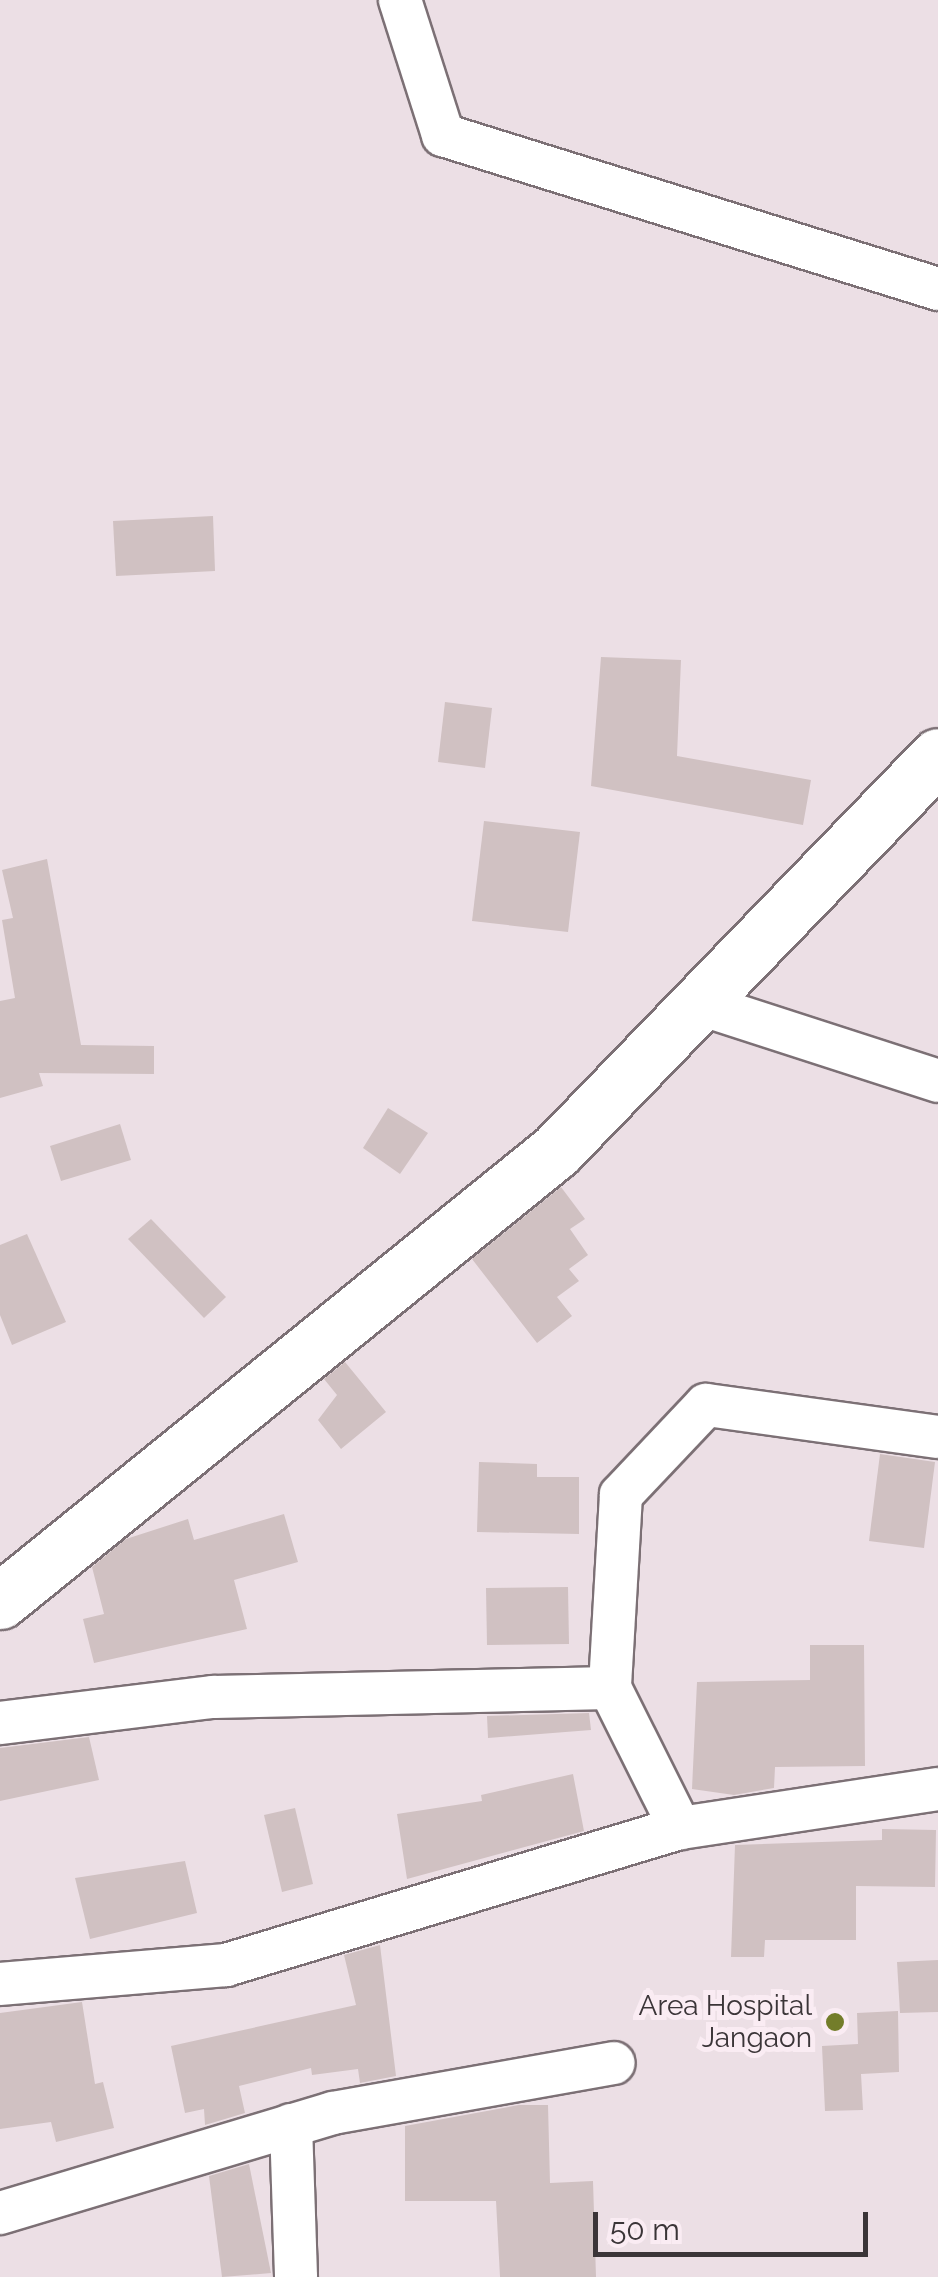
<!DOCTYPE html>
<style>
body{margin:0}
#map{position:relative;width:938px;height:2277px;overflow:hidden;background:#ecdfe5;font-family:Raleway,sans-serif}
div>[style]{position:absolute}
.building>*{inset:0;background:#d0c1c2}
.roads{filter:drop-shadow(2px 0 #7c7075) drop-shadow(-2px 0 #7c7075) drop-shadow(0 2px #7c7075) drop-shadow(0 -2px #7c7075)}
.street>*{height:42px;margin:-21px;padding:0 21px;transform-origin:21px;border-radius:21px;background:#fff}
.secondary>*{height:55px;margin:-27.5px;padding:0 27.5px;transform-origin:27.5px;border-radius:27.5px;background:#fff}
.dots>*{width:28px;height:28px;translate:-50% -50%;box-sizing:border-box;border:5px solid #faecf3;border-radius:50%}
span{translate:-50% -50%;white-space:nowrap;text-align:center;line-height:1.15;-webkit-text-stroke:10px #faecf3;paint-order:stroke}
.poi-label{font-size:28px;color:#3b3538}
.right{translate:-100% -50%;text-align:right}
.scale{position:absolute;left:593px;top:2212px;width:275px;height:45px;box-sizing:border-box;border:5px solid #3b3538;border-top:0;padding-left:12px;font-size:30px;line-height:35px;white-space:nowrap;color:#3b3538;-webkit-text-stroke:8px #faecf3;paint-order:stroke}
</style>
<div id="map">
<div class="building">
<i style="clip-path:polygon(213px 516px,215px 571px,116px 576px,113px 521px)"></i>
<i style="clip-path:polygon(601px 657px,681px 660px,677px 756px,811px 780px,803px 825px,591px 786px)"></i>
<i style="clip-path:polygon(445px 702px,492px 708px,485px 768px,438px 762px)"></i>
<i style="clip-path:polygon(484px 821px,580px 832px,568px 932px,472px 921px)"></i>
<i style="clip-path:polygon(47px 859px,81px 1045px,154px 1046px,154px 1074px,39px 1073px,43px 1086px,0 1098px,0 1001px,15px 998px,2px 920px,13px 918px,2px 870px)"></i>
<i style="clip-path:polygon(388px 1108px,428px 1133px,400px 1174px,363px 1148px)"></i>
<i style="clip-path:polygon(120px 1124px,131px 1160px,61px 1181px,50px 1146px)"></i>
<i style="clip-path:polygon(561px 1187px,585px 1219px,570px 1229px,588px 1255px,569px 1269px,579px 1281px,557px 1297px,572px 1316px,537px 1343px,472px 1259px)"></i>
<i style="clip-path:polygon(151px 1219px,226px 1297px,204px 1318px,128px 1239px)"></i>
<i style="clip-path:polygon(27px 1234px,66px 1322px,12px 1345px,0 1315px,0 1245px)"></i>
<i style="clip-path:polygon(345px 1362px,386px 1412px,341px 1449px,318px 1420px,337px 1395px,324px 1379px)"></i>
<i style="clip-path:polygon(880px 1454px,935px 1462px,924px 1548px,869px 1541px)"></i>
<i style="clip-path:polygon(479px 1462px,537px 1464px,537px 1477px,579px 1477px,579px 1534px,477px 1532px)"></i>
<i style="clip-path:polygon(284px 1514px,298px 1562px,234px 1580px,247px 1629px,94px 1663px,83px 1619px,104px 1614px,92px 1567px,126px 1539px,188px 1519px,194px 1540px)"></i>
<i style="clip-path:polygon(568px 1587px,569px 1644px,487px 1645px,486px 1588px)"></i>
<i style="clip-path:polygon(810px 1645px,864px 1645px,865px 1766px,775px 1767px,774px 1788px,734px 1795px,692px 1789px,697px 1682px,810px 1680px)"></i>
<i style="clip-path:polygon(589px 1713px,591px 1730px,488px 1738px,487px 1716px)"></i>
<i style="clip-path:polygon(89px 1737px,99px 1780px,0 1801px,0 1748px)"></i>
<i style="clip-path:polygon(573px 1774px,584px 1831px,407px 1879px,397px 1814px,482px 1801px,481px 1795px)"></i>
<i style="clip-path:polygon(295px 1808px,313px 1884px,282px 1892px,264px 1815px)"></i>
<i style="clip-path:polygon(882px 1829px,936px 1830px,935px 1887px,856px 1886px,856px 1940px,765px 1940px,764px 1957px,731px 1957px,735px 1845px,882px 1840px)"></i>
<i style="clip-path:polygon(185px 1861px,197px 1913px,90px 1939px,75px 1878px)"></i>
<i style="clip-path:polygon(380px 1945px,396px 2076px,360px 2083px,358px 2069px,312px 2075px,311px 2068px,239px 2086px,245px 2113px,205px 2125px,204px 2109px,185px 2113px,171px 2046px,356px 2005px,344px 1955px)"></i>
<i style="clip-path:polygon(938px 1960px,938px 2012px,900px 2013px,897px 1962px)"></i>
<i style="clip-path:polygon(82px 2002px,95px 2084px,103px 2082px,114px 2128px,56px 2142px,51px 2122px,0 2129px,0 2013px)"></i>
<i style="clip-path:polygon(898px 2011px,899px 2072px,861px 2074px,863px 2110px,825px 2111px,822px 2046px,858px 2044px,857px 2013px)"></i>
<i style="clip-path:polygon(519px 2105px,548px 2105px,550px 2183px,593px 2181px,596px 2277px,500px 2277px,496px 2201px,405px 2201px,405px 2126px)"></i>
<i style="clip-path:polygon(249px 2164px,271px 2273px,222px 2277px,209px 2176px)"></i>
</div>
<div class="roads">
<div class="street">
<i style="left:400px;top:0;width:142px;rotate:72.3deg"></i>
<i style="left:443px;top:135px;width:518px;rotate:17.28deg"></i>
<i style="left:697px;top:1003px;width:253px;rotate:17.9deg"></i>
<i style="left:938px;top:1437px;width:234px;rotate:-172.1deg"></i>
<i style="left:706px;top:1405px;width:124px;rotate:133.4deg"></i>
<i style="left:621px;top:1495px;width:193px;rotate:93.3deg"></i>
<i style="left:610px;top:1688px;width:157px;rotate:63.4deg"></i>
<i style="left:680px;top:1828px;width:261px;rotate:-8.6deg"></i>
<i style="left:0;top:1723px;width:215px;rotate:-7deg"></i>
<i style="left:213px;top:1697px;width:397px;rotate:-1.3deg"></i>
<i style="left:0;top:1984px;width:227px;rotate:-4.8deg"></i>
<i style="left:226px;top:1965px;width:474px;rotate:-16.8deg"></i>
<i style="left:291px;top:2125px;width:152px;rotate:88.1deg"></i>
<i style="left:0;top:2213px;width:348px;rotate:-16.7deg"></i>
<i style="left:333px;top:2113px;width:285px;rotate:-10.1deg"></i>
</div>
<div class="secondary">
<i style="left:0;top:1601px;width:715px;rotate:-38.99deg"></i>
<i style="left:556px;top:1151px;width:549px;rotate:-45.96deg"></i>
</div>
</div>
<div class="dots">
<i style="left:835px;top:2022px;background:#737d2a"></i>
</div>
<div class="poi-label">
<span class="right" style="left:812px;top:2022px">Area Hospital<br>Jangaon</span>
</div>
<div class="scale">50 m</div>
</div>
